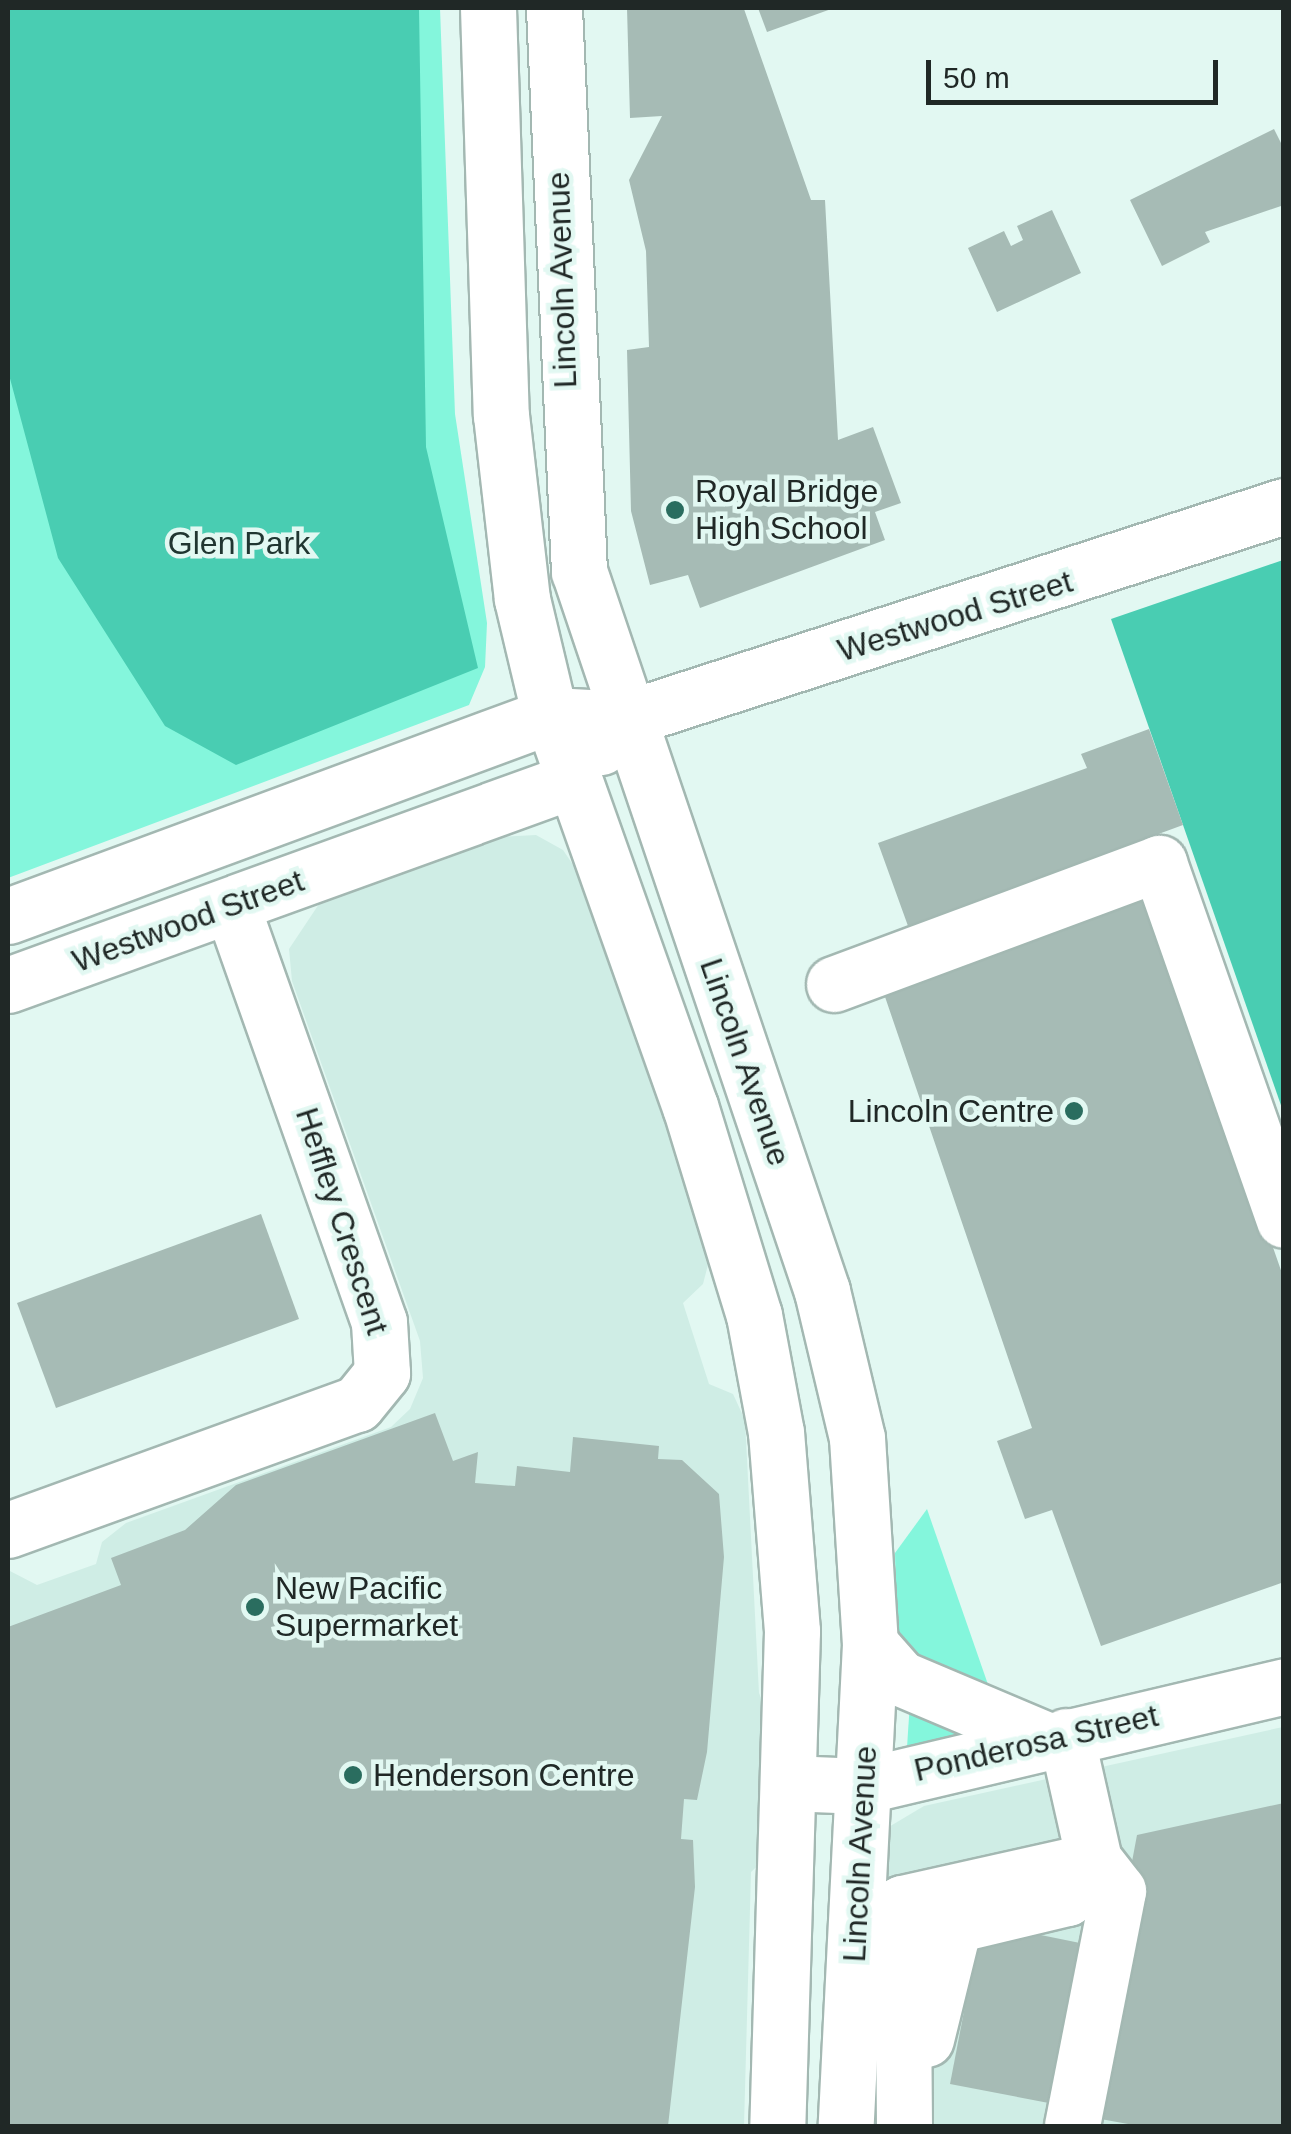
<!DOCTYPE html>
<style>
body{margin:0}
#map{position:relative;width:1291px;height:2134px;overflow:hidden;background:#e2f8f2;font-family:Helvetica,sans-serif}
div>[style]{position:absolute}
.built>*{inset:0;background:#cfede5}
.green>*{inset:0;background:#84f6dc}
.forest>*{inset:0;background:#49cdb2}
.building>*{inset:0;background:#a6bbb5}
.roads{filter:drop-shadow(2px 0 #a3b8b2) drop-shadow(-2px 0 #a3b8b2) drop-shadow(0 2px #a3b8b2) drop-shadow(0 -2px #a3b8b2)}
.minor>*{height:55px;margin:-27.5px;padding:0 27.5px;transform-origin:27.5px;border-radius:27.5px;background:#fff}
.major>*{height:55px;margin:-27.5px;padding:0 27.5px;transform-origin:27.5px;border-radius:27.5px;background:#fff}
.dots>*{width:28px;height:28px;translate:-50% -50%;box-sizing:border-box;border:5px solid #e2f8f2;border-radius:50%}
span{translate:-50% -50%;white-space:nowrap;text-align:center;line-height:1.15;-webkit-text-stroke:9px #e2f8f2;paint-order:stroke}
.street-label{font-size:32px;color:#202826}
.poi-label{font-size:32px;color:#202826}
.left{translate:0 -50%;text-align:left}
.right{translate:-100% -50%;text-align:right}
.park-label{font-size:32px;color:#203631}
.frame{position:absolute;inset:0;border:10px solid #202826;pointer-events:none}
.scale{position:absolute;left:926px;top:60px;width:292px;height:45px;box-sizing:border-box;border:5px solid #202826;border-top:0;padding-left:12px;font-size:30px;line-height:35px;white-space:nowrap;color:#202826;-webkit-text-stroke:8px #e2f8f2;paint-order:stroke}
</style>
<div id="map">
<div class="built">
<i style="clip-path:polygon(536px 835px,563px 850px,584px 881px,663px 1104px,710px 1257px,703px 1284px,683px 1303px,709px 1384px,733px 1394px,745px 1420px,759px 1693px,773px 1728px,766px 1858px,751px 1872px,744px 2126px,8px 2126px,8px 1570px,37px 1585px,96px 1564px,102px 1542px,126px 1523px,391px 1427px,410px 1409px,423px 1378px,420px 1341px,292px 981px,289px 949px,321px 901px,496px 837px)"></i>
<i style="clip-path:polygon(1283px 1727px,1283px 2126px,854px 2126px,882px 1831px,924px 1806px)"></i>
</div>
<div class="green">
<i style="clip-path:polygon(8px 8px,440px 8px,455px 414px,487px 623px,485px 667px,469px 705px,8px 878px)"></i>
<i style="clip-path:polygon(927px 1509px,992px 1696px,916px 1663px,897px 1637px,895px 1553px)"></i>
<i style="clip-path:polygon(910px 1701px,966px 1734px,907px 1748px)"></i>
</div>
<div class="forest">
<i style="clip-path:polygon(8px 8px,419px 8px,426px 447px,478px 668px,236px 765px,165px 726px,58px 558px,8px 371px)"></i>
<i style="clip-path:polygon(1283px 560px,1284px 560px,1283px 1111px,1111px 619px)"></i>
</div>
<div class="building">
<i style="clip-path:polygon(627px 8px,744px 9px,811px 200px,825px 200px,838px 440px,873px 427px,901px 503px,875px 512px,885px 540px,700px 608px,688px 575px,650px 585px,631px 511px,627px 350px,649px 347px,646px 251px,629px 180px,662px 116px,630px 118px)"></i>
<i style="clip-path:polygon(758px 8px,834px 8px,767px 32px)"></i>
<i style="clip-path:polygon(1274px 129px,1284px 149px,1284px 205px,1205px 232px,1210px 242px,1162px 266px,1130px 200px)"></i>
<i style="clip-path:polygon(1052px 210px,1081px 273px,997px 312px,968px 248px,1004px 231px,1011px 246px,1023px 240px,1017px 226px)"></i>
<i style="clip-path:polygon(1149px 729px,1183px 825px,908px 926px,878px 843px,1087px 768px,1081px 754px)"></i>
<i style="clip-path:polygon(1148px 887px,1284px 1279px,1284px 1582px,1101px 1646px,1052px 1510px,1025px 1519px,997px 1441px,1032px 1428px,882px 988px)"></i>
<i style="clip-path:polygon(261px 1214px,299px 1319px,56px 1408px,17px 1303px)"></i>
<i style="clip-path:polygon(435px 1413px,453px 1461px,478px 1452px,475px 1483px,515px 1486px,517px 1466px,570px 1472px,573px 1437px,659px 1446px,658px 1459px,682px 1460px,719px 1494px,724px 1557px,707px 1752px,697px 1800px,684px 1799px,681px 1839px,693px 1840px,695px 1887px,668px 2126px,10px 2126px,8px 1627px,121px 1585px,111px 1558px,185px 1530px,236px 1485px)"></i>
<i style="clip-path:polygon(1284px 1803px,1284px 2126px,1139px 2126px,1084px 2116px,1137px 1835px)"></i>
<i style="clip-path:polygon(981px 1923px,1085px 1944px,1054px 2104px,950px 2084px)"></i>
</div>
<div class="roads">
<div class="minor">
<i style="left:8px;top:916px;width:580px;rotate:-20.28deg"></i>
<i style="left:552px;top:715px;width:73px;rotate:3.1deg"></i>
<i style="left:834px;top:984px;width:347px;rotate:-20.4deg"></i>
<i style="left:1159px;top:863px;width:378px;rotate:70.7deg"></i>
<i style="left:8px;top:985px;width:602px;rotate:-19.91deg"></i>
<i style="left:8px;top:1530px;width:371px;rotate:-19.9deg"></i>
<i style="left:357px;top:1404px;width:40px;rotate:-51deg"></i>
<i style="left:382px;top:1373px;width:51px;rotate:-93.4deg"></i>
<i style="left:379px;top:1322px;width:439px;rotate:-109.5deg"></i>
<i style="left:870px;top:1644px;width:45px;rotate:48.6deg"></i>
<i style="left:900px;top:1678px;width:160px;rotate:22.9deg"></i>
<i style="left:788px;top:1783px;width:74px;rotate:2.3deg"></i>
<i style="left:862px;top:1786px;width:434px;rotate:-13.3deg"></i>
<i style="left:926px;top:2039px;width:117px;rotate:-76.2deg"></i>
<i style="left:954px;top:1925px;width:116px;rotate:-13.4deg"></i>
<i style="left:1067px;top:1898px;width:30px;rotate:-40deg"></i>
<i style="left:1090px;top:1879px;width:19px;rotate:-78deg"></i>
<i style="left:1094px;top:1860px;width:127px;rotate:-102.7deg"></i>
<i style="left:904px;top:2124px;width:221px;rotate:-90.5deg"></i>
<i style="left:902px;top:1903px;width:197px;rotate:-12.6deg"></i>
<i style="left:1094px;top:1860px;width:39px;rotate:52deg"></i>
<i style="left:1118px;top:1891px;width:239px;rotate:101.1deg"></i>
</div>
<div class="major">
<i style="left:488px;top:8px;width:407px;rotate:88.2deg"></i>
<i style="left:501px;top:415px;width:185px;rotate:83.5deg"></i>
<i style="left:522px;top:599px;width:104px;rotate:76.6deg"></i>
<i style="left:546px;top:700px;width:431px;rotate:70.5deg"></i>
<i style="left:690px;top:1106px;width:219px;rotate:73deg"></i>
<i style="left:754px;top:1315px;width:119px;rotate:79.4deg"></i>
<i style="left:776px;top:1432px;width:200px;rotate:85.4deg"></i>
<i style="left:792px;top:1631px;width:495px;rotate:91.7deg"></i>
<i style="left:554px;top:8px;width:564px;rotate:87.46deg"></i>
<i style="left:579px;top:571px;width:760px;rotate:71.35deg"></i>
<i style="left:822px;top:1291px;width:151px;rotate:76.6deg"></i>
<i style="left:857px;top:1438px;width:206px;rotate:86.4deg"></i>
<i style="left:870px;top:1644px;width:483px;rotate:92.9deg"></i>
<i style="left:601px;top:747px;width:37px;rotate:-49deg"></i>
<i style="left:625px;top:719px;width:693px;rotate:-17.91deg"></i>
</div>
</div>
<div class="dots">
<i style="left:675px;top:510px;background:#2a6d5f"></i>
<i style="left:1074px;top:1111px;background:#2a6d5f"></i>
<i style="left:255px;top:1607px;background:#2a6d5f"></i>
<i style="left:353px;top:1775px;background:#2a6d5f"></i>
</div>
<div class="street-label">
<span style="left:562px;top:280px;rotate:-92deg">Lincoln Avenue</span>
<span style="left:955px;top:616px;rotate:-17deg">Westwood Street</span>
<span style="left:188px;top:921px;rotate:-20deg">Westwood Street</span>
<span style="left:745px;top:1062px;rotate:71deg">Lincoln Avenue</span>
<span style="left:342px;top:1221px;rotate:72deg">Heffley Crescent</span>
<span style="left:1036px;top:1743px;rotate:-13deg">Ponderosa Street</span>
<span style="left:860px;top:1854px;rotate:-87deg">Lincoln Avenue</span>
</div>
<div class="poi-label">
<span class="left" style="left:695px;top:510px">Royal Bridge<br>High School</span>
<span class="right" style="left:1054px;top:1111px">Lincoln Centre</span>
<span class="left" style="left:275px;top:1607px">New Pacific<br>Supermarket</span>
<span class="left" style="left:373px;top:1775px">Henderson Centre</span>
</div>
<div class="park-label">
<span style="left:239px;top:543px">Glen Park</span>
</div>
<div class="frame"></div>
<div class="scale">50 m</div>
</div>
